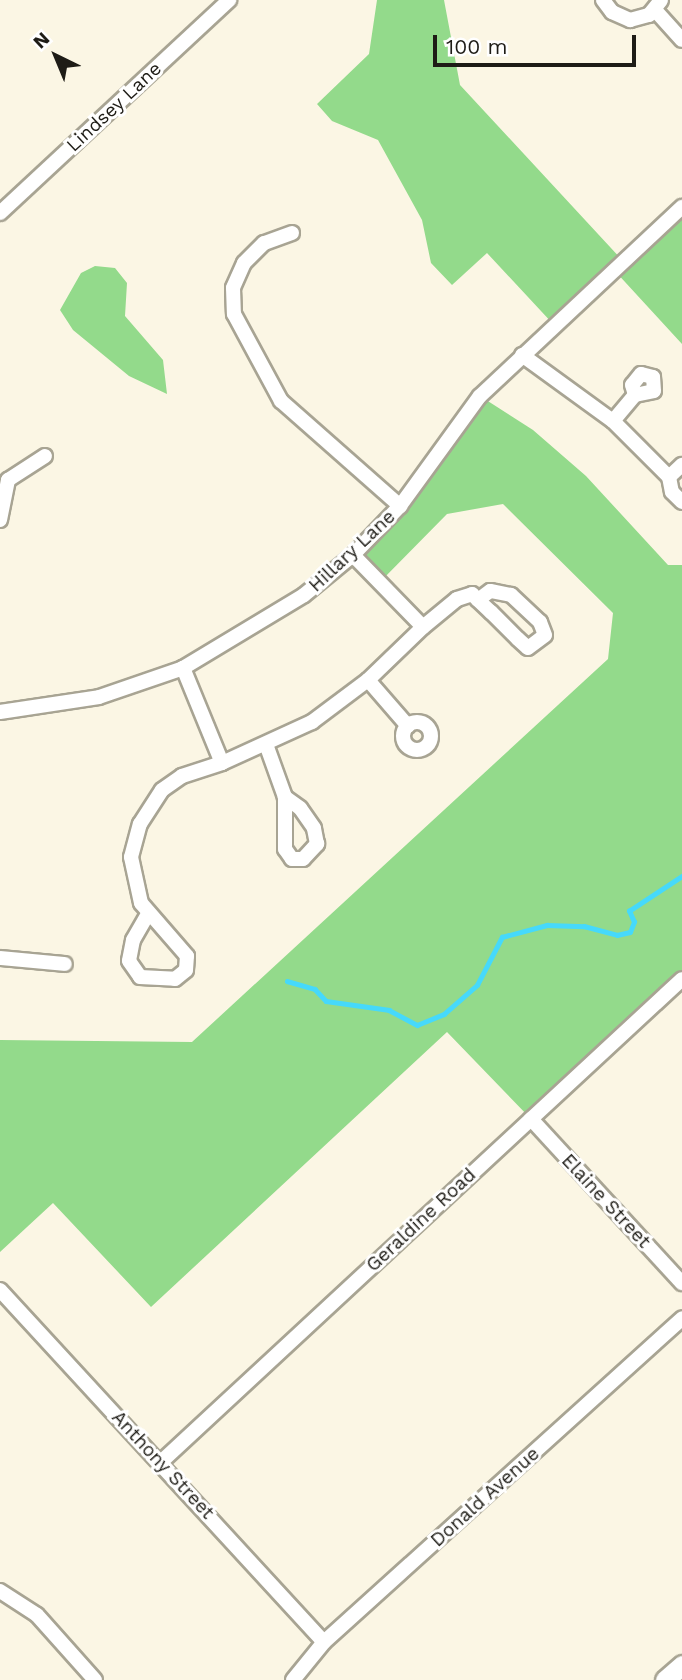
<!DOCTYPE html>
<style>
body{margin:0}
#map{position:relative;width:682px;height:1680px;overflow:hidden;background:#fbf6e4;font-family:"Work Sans",sans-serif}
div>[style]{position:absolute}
.forest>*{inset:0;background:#93da8b}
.stream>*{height:4.5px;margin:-2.25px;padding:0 2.25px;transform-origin:2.25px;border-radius:2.25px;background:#46d9fb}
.roads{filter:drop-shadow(2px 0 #a8a493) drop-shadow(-2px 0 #a8a493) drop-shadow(0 2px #a8a493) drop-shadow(0 -2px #a8a493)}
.street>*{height:14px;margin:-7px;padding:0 7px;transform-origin:7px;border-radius:7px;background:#fff}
.street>.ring{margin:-7px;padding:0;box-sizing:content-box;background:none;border:14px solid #fff;border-radius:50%}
.secondary>*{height:19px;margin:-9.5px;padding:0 9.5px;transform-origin:9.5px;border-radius:9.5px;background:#fff}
span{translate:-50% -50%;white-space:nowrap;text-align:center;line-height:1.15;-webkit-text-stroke:6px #fff;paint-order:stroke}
.street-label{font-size:19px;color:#1e1c16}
.north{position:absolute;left:21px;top:21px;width:70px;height:70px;-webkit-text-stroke:5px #fff;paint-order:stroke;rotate:317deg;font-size:19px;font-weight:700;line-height:28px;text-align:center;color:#1e1c16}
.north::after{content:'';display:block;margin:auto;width:24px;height:32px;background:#1e1c16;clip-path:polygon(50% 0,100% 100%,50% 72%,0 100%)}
.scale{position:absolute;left:433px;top:35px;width:203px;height:32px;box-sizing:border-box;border:4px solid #1e1c16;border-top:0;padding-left:9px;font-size:21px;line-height:24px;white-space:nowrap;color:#1e1c16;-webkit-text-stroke:5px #fff;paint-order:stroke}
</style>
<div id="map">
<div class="forest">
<i style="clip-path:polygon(377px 0,444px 0,460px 85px,623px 261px,682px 207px,682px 344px,614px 270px,554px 325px,487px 253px,452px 285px,431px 263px,422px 220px,378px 140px,332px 121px,317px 104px,369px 54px)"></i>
<i style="clip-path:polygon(95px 266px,115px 268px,127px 283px,125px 316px,163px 360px,167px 394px,129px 376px,73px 330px,60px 310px,81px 273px)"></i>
<i style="clip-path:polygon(480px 396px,533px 430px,586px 476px,668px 565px,682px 565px,682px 979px,531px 1119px,447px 1032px,151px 1307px,53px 1203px,0 1252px,0 1040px,192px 1042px,608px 659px,613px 613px,503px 504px,447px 514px,380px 582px,353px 555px)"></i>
</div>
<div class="stream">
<i style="left:287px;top:981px;width:29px;rotate:16deg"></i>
<i style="left:315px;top:989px;width:16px;rotate:47deg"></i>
<i style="left:326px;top:1001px;width:64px;rotate:8.1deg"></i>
<i style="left:389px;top:1010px;width:32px;rotate:28deg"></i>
<i style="left:417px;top:1025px;width:29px;rotate:-22deg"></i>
<i style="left:444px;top:1014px;width:44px;rotate:-41.3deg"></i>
<i style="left:477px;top:985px;width:54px;rotate:-62.5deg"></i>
<i style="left:502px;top:937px;width:47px;rotate:-14.9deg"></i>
<i style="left:547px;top:925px;width:37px;rotate:2deg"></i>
<i style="left:584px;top:926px;width:34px;rotate:15deg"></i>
<i style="left:617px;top:935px;width:13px;rotate:-13deg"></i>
<i style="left:630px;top:932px;width:11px;rotate:-68deg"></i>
<i style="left:634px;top:922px;width:12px;rotate:-114deg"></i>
<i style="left:629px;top:911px;width:64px;rotate:-33.4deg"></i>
</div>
<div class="roads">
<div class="street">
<i style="left:603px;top:0;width:15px;rotate:53deg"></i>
<i style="left:612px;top:12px;width:20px;rotate:24deg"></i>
<i style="left:630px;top:20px;width:20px;rotate:-15deg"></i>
<i style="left:649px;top:15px;width:19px;rotate:-51deg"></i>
<i style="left:655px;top:10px;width:40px;rotate:48deg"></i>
<i style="left:0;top:213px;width:313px;rotate:-42.9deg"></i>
<i style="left:292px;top:233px;width:30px;rotate:160deg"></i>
<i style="left:264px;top:243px;width:28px;rotate:135deg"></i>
<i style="left:244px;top:263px;width:27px;rotate:114deg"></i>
<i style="left:233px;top:288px;width:26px;rotate:88deg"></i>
<i style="left:234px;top:314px;width:99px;rotate:61.6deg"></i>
<i style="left:281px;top:401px;width:159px;rotate:41.4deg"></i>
<i style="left:522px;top:355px;width:112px;rotate:36deg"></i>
<i style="left:613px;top:421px;width:79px;rotate:45deg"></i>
<i style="left:669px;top:477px;width:15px;rotate:79deg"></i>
<i style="left:672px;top:492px;width:14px;rotate:45deg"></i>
<i style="left:613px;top:421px;width:34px;rotate:-50deg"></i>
<i style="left:635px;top:395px;width:19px;rotate:-12deg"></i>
<i style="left:654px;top:391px;width:14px;rotate:-94deg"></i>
<i style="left:653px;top:377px;width:12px;rotate:-166deg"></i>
<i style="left:641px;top:374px;width:14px;rotate:129deg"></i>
<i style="left:632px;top:385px;width:10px;rotate:73deg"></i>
<i style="left:669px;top:477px;width:18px;rotate:-43deg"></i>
<i style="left:0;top:520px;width:41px;rotate:-78.7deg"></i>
<i style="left:8px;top:480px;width:44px;rotate:-33deg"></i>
<i style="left:353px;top:555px;width:100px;rotate:45.8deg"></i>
<i style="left:423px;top:627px;width:76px;rotate:136.1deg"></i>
<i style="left:368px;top:680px;width:61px;rotate:49deg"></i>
<i style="left:423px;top:627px;width:44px;rotate:-39.5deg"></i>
<i style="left:457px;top:599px;width:16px;rotate:-18deg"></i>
<i style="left:472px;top:594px;width:8px;rotate:45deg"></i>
<i style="left:478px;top:600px;width:18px;rotate:43deg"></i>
<i style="left:491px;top:612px;width:38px;rotate:45deg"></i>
<i style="left:518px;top:639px;width:13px;rotate:42deg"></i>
<i style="left:528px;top:648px;width:21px;rotate:-37deg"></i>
<i style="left:545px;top:635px;width:14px;rotate:-111deg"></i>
<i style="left:540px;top:622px;width:40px;rotate:-137deg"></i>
<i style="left:511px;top:595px;width:21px;rotate:-169deg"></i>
<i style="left:490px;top:591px;width:15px;rotate:143deg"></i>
<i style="left:0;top:712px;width:100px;rotate:-8.6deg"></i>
<i style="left:99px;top:697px;width:89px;rotate:-19deg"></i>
<i style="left:183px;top:668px;width:141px;rotate:-31.1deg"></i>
<i style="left:304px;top:595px;width:63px;rotate:-39.2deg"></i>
<i style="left:353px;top:555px;width:68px;rotate:-46.2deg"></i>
<i style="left:400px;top:506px;width:136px;rotate:-54deg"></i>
<i style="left:480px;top:396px;width:277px;rotate:-43.1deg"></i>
<i class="ring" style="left:403px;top:722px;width:14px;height:14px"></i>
<i style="left:267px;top:747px;width:53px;rotate:70.2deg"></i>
<i style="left:285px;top:797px;width:52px;rotate:90deg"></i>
<i style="left:285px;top:849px;width:12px;rotate:55deg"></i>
<i style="left:292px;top:859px;width:11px"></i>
<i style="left:303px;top:859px;width:21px;rotate:-47deg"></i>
<i style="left:317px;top:844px;width:16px;rotate:-101deg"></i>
<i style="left:314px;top:828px;width:24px;rotate:-125deg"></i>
<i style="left:300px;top:808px;width:19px;rotate:-144deg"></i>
<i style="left:222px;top:763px;width:99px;rotate:-24.5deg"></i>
<i style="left:312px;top:722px;width:70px;rotate:-36.9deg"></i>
<i style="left:148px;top:914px;width:30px;rotate:120deg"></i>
<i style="left:133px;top:940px;width:21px;rotate:101deg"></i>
<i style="left:129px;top:961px;width:19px;rotate:55deg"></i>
<i style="left:140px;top:977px;width:35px;rotate:3deg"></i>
<i style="left:175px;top:979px;width:14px;rotate:-39deg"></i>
<i style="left:186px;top:970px;width:14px;rotate:-86deg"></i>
<i style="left:187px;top:956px;width:70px;rotate:-131deg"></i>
<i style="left:141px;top:903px;width:47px;rotate:-102.3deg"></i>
<i style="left:131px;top:857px;width:34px;rotate:-75deg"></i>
<i style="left:140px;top:824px;width:40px;rotate:-57.1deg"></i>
<i style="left:162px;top:790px;width:24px;rotate:-35deg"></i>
<i style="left:182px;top:776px;width:42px;rotate:-18deg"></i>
<i style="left:222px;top:763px;width:103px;rotate:-112.3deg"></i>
<i style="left:0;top:958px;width:65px;rotate:5.3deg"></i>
<i style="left:531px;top:1119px;width:223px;rotate:47.4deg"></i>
<i style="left:0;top:1290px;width:478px;rotate:47.4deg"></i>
<i style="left:161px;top:1462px;width:710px;rotate:-42.83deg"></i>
<i style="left:0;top:1591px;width:44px;rotate:33deg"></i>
<i style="left:37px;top:1615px;width:87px;rotate:48.3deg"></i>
<i style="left:293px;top:1680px;width:49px;rotate:-50.8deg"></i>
<i style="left:324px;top:1642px;width:483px;rotate:-42.1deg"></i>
</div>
<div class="secondary">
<i style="left:665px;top:1680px;width:23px;rotate:-41deg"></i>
</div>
</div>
<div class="street-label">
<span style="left:114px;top:107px;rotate:-43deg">Lindsey Lane</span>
<span style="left:352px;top:551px;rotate:-43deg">Hillary Lane</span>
<span style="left:606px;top:1201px;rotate:47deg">Elaine Street</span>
<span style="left:421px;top:1220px;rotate:-43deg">Geraldine Road</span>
<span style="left:163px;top:1465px;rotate:47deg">Anthony Street</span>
<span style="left:485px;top:1497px;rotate:-42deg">Donald Avenue</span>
</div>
<div class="north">N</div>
<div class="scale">100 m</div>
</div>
